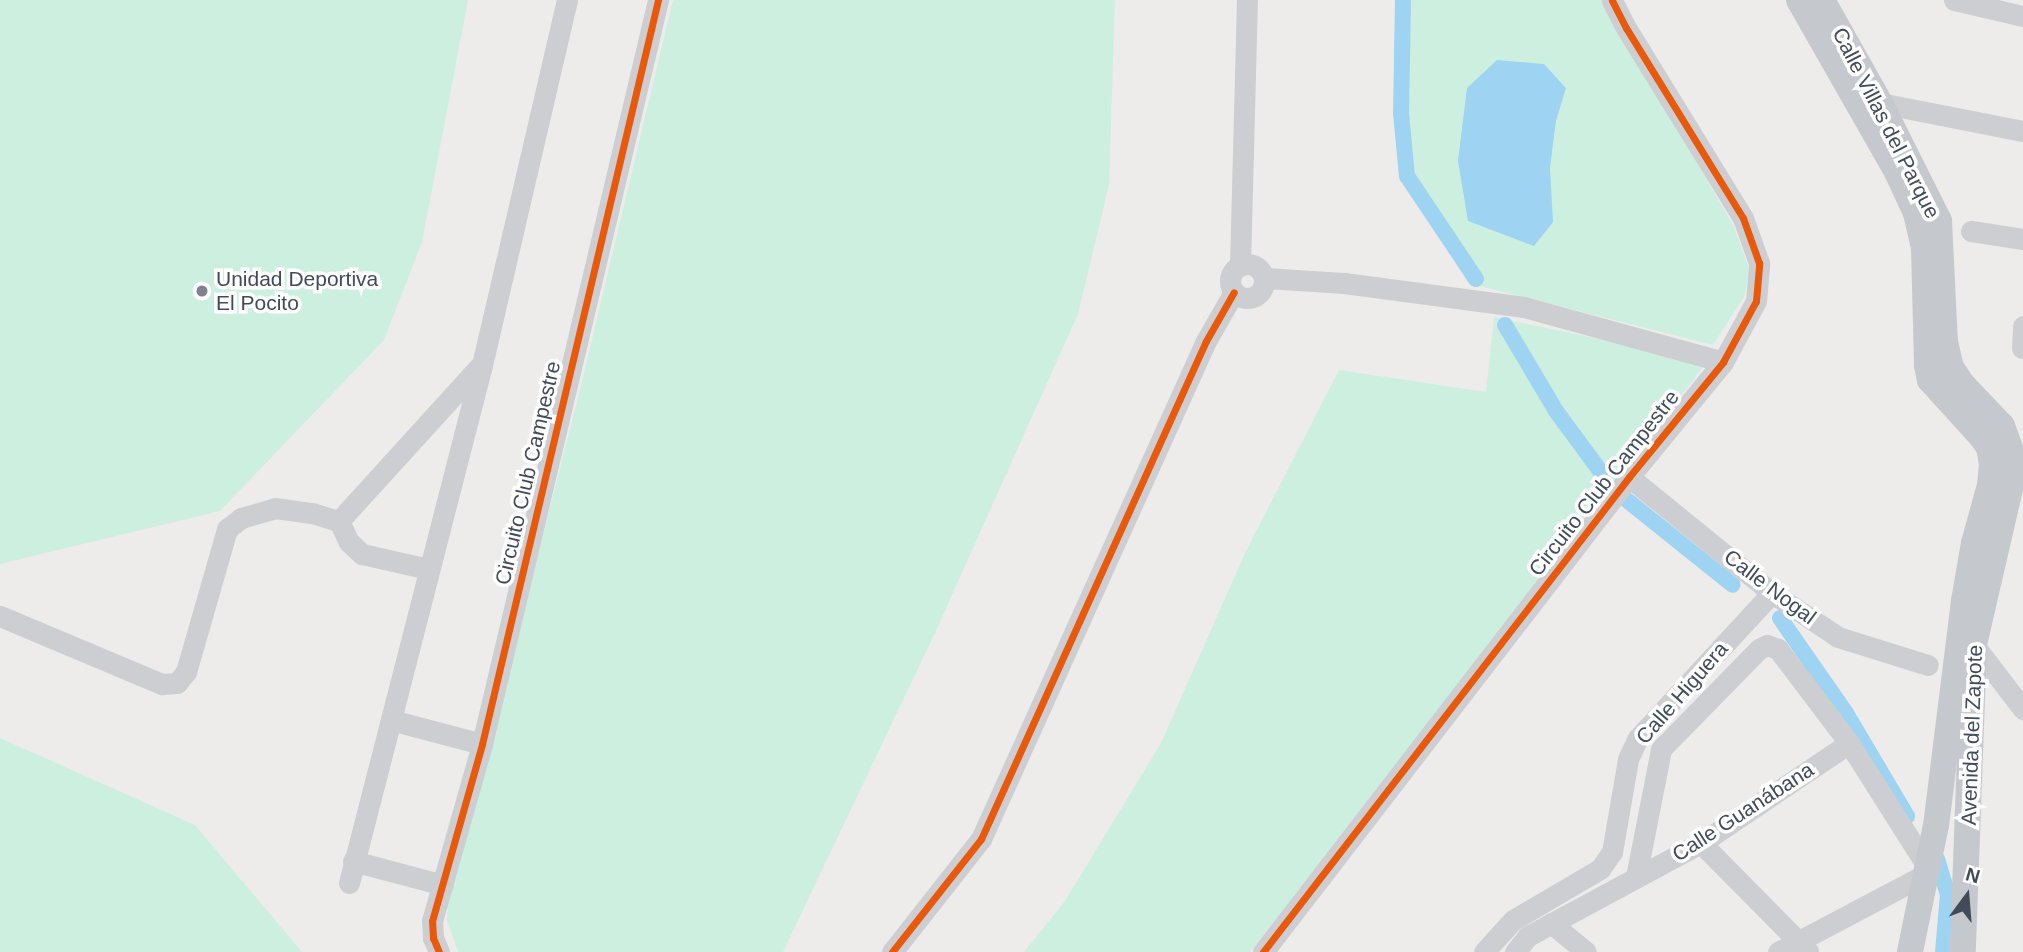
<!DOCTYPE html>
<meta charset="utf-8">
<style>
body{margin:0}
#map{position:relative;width:2023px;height:952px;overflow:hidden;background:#edeceb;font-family:Arial,sans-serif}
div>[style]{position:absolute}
.green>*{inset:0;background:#cdefdf}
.water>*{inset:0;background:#9ed3f1}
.canal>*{height:16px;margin:-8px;padding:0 8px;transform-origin:8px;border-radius:8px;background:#9ed3f1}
.minor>*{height:21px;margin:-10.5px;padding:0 10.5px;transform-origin:10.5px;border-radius:10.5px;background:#ccced2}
.minor>.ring{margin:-10.5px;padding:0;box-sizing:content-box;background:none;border:21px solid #ccced2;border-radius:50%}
.major>*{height:26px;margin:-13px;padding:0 13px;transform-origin:13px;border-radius:13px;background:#c5c8cd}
.cycleway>*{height:7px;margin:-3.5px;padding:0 3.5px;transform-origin:3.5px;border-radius:3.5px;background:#e8590c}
.dots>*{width:19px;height:19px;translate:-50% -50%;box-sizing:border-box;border:4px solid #fff;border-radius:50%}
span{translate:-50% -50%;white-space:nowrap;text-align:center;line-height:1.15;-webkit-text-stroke:7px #fff;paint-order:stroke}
.street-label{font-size:21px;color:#424b5a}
.poi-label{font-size:21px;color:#424b5a}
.left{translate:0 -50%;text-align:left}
.north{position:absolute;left:1932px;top:861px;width:70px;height:70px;-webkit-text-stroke:5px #fff;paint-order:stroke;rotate:16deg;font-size:19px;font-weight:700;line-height:28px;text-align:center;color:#424b5a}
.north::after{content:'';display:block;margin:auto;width:24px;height:32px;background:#424b5a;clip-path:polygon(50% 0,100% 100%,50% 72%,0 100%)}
</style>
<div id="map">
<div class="green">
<i style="clip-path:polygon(0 0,468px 0,422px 242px,384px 340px,220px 511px,0 564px)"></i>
<i style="clip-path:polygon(673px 0,1115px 0,1109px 185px,1078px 314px,934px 635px,783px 952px,458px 952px,447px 920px,448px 904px,578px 398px)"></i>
<i style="clip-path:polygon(evenodd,1401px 0,1608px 0,1634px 54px,1734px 227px,1750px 271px,1744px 297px,1713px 345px,1468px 283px,1405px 177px,1397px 80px,1401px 0,1544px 64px,1566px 88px,1556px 121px,1550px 168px,1553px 222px,1544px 64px)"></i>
<i style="clip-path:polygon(1494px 317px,1694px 359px,1702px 364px,1701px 370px,1250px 952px,1024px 952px,1065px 901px,1161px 743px,1245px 553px,1339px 370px,1486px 392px)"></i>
<i style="clip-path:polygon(0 738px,195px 825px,302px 952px,0 952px)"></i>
</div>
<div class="water">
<i style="clip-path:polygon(1497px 60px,1544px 64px,1566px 88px,1556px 121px,1550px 168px,1553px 222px,1534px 246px,1468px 221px,1458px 161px,1467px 88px)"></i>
</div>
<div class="canal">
<i style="left:1403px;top:0;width:113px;rotate:91deg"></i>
<i style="left:1401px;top:113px;width:63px;rotate:84.6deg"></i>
<i style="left:1407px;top:176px;width:124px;rotate:56.2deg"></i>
<i style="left:1505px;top:325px;width:100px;rotate:59.3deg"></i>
<i style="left:1556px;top:411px;width:76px;rotate:53.6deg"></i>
<i style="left:1628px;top:501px;width:134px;rotate:38.7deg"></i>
<i style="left:1780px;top:618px;width:116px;rotate:55.2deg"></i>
<i style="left:1846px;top:713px;width:120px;rotate:59.4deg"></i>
<i style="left:1937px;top:859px;width:37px;rotate:73deg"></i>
<i style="left:1948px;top:894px;width:58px;rotate:94.9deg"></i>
</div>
<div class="minor">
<i style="left:1954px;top:0;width:71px;rotate:13.1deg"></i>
<i style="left:1880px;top:103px;width:146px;rotate:11.1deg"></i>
<i style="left:1971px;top:231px;width:53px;rotate:8.7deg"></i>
<i class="ring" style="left:1230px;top:264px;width:13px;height:13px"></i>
<i style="left:1240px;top:266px;width:266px;rotate:-88.5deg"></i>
<i style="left:1264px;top:278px;width:80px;rotate:3.6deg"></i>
<i style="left:1344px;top:283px;width:182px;rotate:7.6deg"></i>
<i style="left:1524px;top:307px;width:206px;rotate:15.4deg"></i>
<i style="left:2022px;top:348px;width:22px;rotate:-87deg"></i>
<i style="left:1629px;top:477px;width:184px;rotate:39deg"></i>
<i style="left:1772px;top:593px;width:79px;rotate:33.7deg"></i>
<i style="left:1838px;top:637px;width:94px;rotate:17.3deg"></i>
<i style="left:339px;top:521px;width:208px;rotate:-47.7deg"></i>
<i style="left:0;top:616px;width:176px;rotate:22.8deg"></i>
<i style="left:162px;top:684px;width:15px;rotate:-4deg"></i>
<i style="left:177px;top:683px;width:14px;rotate:-51deg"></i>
<i style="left:186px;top:672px;width:149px;rotate:-74deg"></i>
<i style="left:227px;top:529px;width:18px;rotate:-38deg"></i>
<i style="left:241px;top:518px;width:35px;rotate:-16deg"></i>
<i style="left:275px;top:508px;width:37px;rotate:8deg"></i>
<i style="left:312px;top:513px;width:28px;rotate:17deg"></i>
<i style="left:339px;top:521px;width:23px;rotate:65deg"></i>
<i style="left:349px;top:542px;width:18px;rotate:43deg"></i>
<i style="left:362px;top:554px;width:68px;rotate:12.8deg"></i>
<i style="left:1974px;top:645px;width:81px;rotate:52.6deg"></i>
<i style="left:391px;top:720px;width:94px;rotate:14.8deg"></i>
<i style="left:1701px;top:843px;width:152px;rotate:45.3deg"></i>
<i style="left:353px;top:861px;width:93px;rotate:14.9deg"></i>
<i style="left:1636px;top:877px;width:130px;rotate:-78.9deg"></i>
<i style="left:1661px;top:749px;width:140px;rotate:-45.6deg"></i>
<i style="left:1759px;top:649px;width:9px;rotate:-27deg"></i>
<i style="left:1767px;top:645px;width:12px;rotate:20deg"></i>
<i style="left:1778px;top:649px;width:118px;rotate:52.9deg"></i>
<i style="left:1849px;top:743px;width:144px;rotate:57.7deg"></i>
<i style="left:349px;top:883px;width:535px;rotate:-75.6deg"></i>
<i style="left:482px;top:365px;width:375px;rotate:-76.9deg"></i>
<i style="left:1551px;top:923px;width:45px;rotate:39.6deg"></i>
<i style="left:439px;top:952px;width:15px;rotate:-113deg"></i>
<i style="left:433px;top:938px;width:17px;rotate:-93deg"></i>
<i style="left:432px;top:921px;width:184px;rotate:-74.2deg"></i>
<i style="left:482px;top:744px;width:765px;rotate:-76.69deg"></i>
<i style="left:892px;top:952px;width:144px;rotate:-51.8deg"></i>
<i style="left:981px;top:839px;width:546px;rotate:-65.69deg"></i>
<i style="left:1206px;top:341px;width:56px;rotate:-60.3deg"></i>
<i style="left:1263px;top:952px;width:600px;rotate:-52.38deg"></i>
<i style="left:1629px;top:477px;width:149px;rotate:-50.7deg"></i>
<i style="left:1723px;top:362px;width:69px;rotate:-61.6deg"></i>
<i style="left:1756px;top:301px;width:38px;rotate:-85deg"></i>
<i style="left:1759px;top:263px;width:48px;rotate:-109.6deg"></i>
<i style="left:1743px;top:218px;width:223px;rotate:-121.6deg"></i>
<i style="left:1626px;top:28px;width:31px;rotate:-117deg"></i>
<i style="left:1484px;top:952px;width:43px;rotate:-47.8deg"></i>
<i style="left:1513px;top:920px;width:101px;rotate:-30.4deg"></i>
<i style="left:1600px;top:869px;width:21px;rotate:-55deg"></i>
<i style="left:1612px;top:852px;width:94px;rotate:-80.2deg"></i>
<i style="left:1628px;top:759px;width:23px;rotate:-65deg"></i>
<i style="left:1638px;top:738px;width:197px;rotate:-47.3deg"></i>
<i style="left:1515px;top:952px;width:21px;rotate:-51deg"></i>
<i style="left:1528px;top:936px;width:196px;rotate:-28.3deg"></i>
<i style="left:1701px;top:843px;width:179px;rotate:-34deg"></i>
<i style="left:1778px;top:952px;width:165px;rotate:-27.8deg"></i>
</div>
<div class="major">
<i style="left:1799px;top:0;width:198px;rotate:60.3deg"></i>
<i style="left:1897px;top:172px;width:45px;rotate:65.1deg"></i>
<i style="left:1916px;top:213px;width:37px;rotate:77deg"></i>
<i style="left:1924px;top:249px;width:116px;rotate:88.5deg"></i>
<i style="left:1927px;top:365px;width:15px;rotate:79deg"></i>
<i style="left:1930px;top:380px;width:76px;rotate:47.7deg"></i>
<i style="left:1981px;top:436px;width:14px;rotate:54deg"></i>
<i style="left:1989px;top:447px;width:17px;rotate:80deg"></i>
<i style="left:1992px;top:464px;width:21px;rotate:95deg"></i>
<i style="left:1990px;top:485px;width:60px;rotate:105.4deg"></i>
<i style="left:1974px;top:543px;width:59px;rotate:99.8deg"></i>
<i style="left:1964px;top:601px;width:226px;rotate:97.1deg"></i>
<i style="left:1936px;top:825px;width:130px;rotate:101.6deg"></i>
<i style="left:1822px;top:0;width:118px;rotate:60.6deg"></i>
<i style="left:1880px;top:103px;width:132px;rotate:63.4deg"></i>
<i style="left:1939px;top:221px;width:121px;rotate:87.2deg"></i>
<i style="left:1945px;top:342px;width:26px;rotate:77deg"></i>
<i style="left:1951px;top:367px;width:20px;rotate:57deg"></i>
<i style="left:1962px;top:384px;width:58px;rotate:46.4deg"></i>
<i style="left:2002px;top:426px;width:29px;rotate:70deg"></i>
<i style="left:2012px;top:453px;width:27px;rotate:90deg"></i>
<i style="left:2012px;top:480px;width:169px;rotate:103deg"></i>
<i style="left:1974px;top:645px;width:307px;rotate:92.1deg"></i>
</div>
<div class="cycleway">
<i style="left:439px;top:952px;width:15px;rotate:-113deg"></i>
<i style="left:433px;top:938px;width:17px;rotate:-93deg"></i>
<i style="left:432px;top:921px;width:184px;rotate:-74.2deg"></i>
<i style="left:482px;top:744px;width:765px;rotate:-76.69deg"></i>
<i style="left:892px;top:952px;width:144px;rotate:-51.8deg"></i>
<i style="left:981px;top:839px;width:546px;rotate:-65.69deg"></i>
<i style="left:1206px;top:341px;width:56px;rotate:-60.3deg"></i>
<i style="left:1263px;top:952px;width:600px;rotate:-52.38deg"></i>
<i style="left:1629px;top:477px;width:149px;rotate:-50.7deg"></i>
<i style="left:1723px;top:362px;width:69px;rotate:-61.6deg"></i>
<i style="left:1756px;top:301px;width:38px;rotate:-85deg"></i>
<i style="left:1759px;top:263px;width:48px;rotate:-109.6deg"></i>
<i style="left:1743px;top:218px;width:223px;rotate:-121.6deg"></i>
<i style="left:1626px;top:28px;width:31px;rotate:-117deg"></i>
</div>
<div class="dots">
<i style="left:202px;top:291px;background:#7e838d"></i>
</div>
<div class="street-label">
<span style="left:1886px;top:123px;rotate:63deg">Calle Villas del Parque</span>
<span style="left:528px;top:473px;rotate:-77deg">Circuito Club Campestre</span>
<span style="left:1604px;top:483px;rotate:-52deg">Circuito Club Campestre</span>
<span style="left:1770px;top:587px;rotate:37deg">Calle Nogal</span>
<span style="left:1682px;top:693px;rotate:-49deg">Calle Higuera</span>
<span style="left:1972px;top:735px;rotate:-88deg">Avenida del Zapote</span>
<span style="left:1743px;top:812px;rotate:-33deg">Calle Guanábana</span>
</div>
<div class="poi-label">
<span class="left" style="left:216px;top:291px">Unidad Deportiva<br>El Pocito</span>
</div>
<div class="north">N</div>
</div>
